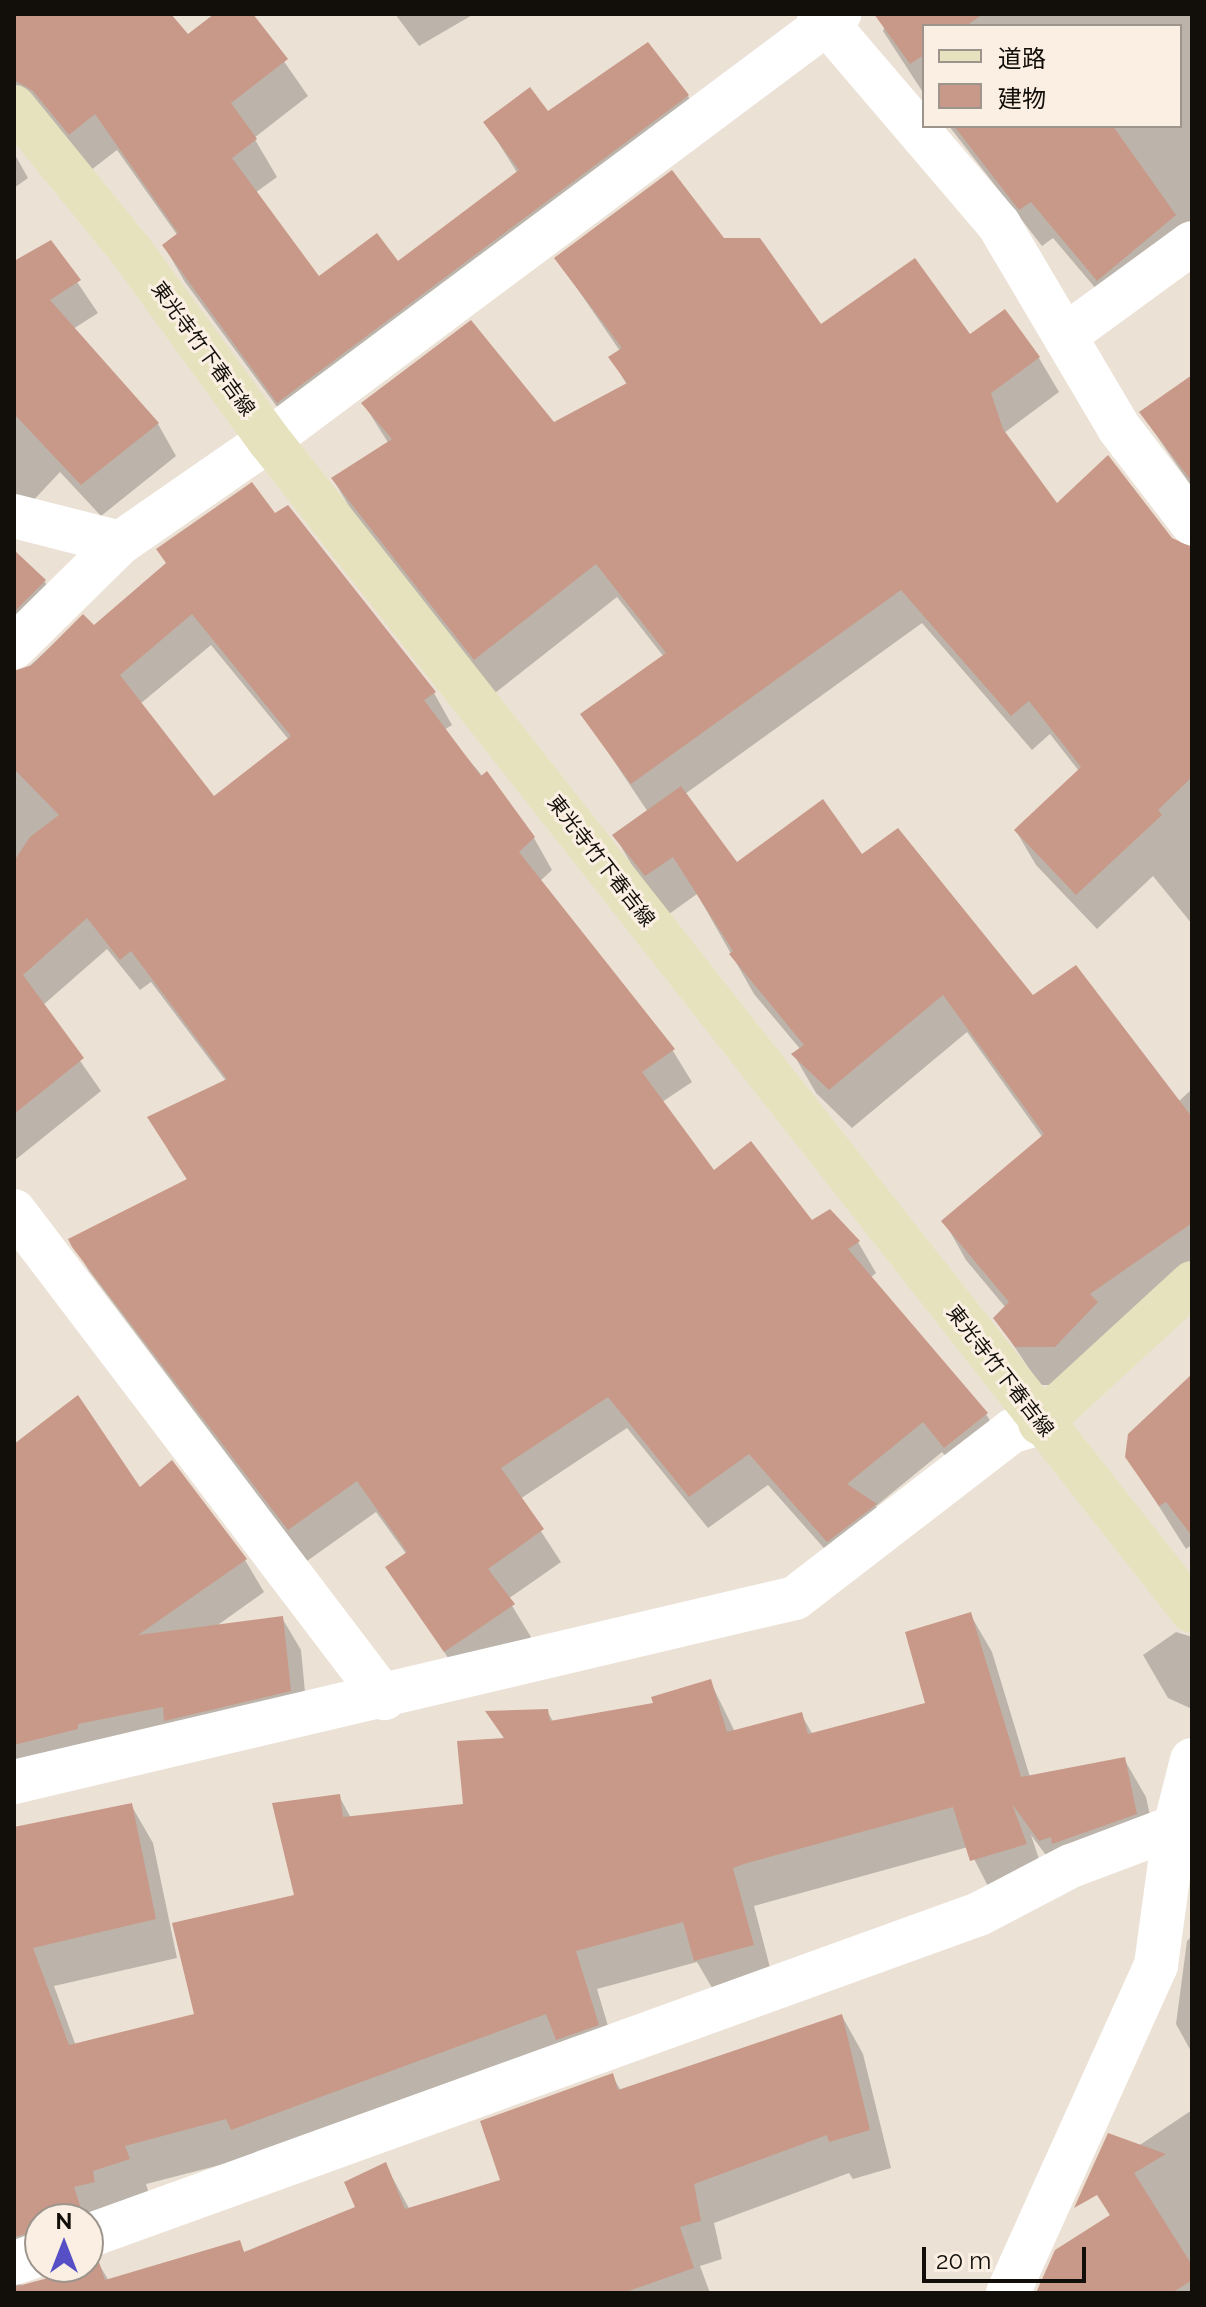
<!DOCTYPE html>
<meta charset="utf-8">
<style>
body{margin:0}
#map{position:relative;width:1206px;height:2307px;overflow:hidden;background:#ece1d5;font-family:Raleway,"Noto Sans JP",sans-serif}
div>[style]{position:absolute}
.shadow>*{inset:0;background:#0003}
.building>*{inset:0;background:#c89988}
.street>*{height:44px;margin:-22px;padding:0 22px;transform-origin:22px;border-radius:22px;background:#fff}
.secondary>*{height:44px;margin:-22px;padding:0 22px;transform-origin:22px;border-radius:22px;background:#e7e2be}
span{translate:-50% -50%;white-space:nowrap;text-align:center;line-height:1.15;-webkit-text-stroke:6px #faefe2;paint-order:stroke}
.street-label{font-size:20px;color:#120e0a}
.frame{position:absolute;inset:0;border:16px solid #120e0a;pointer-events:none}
.legend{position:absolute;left:922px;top:24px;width:260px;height:104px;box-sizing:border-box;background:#faefe2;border:2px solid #9d958c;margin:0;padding:10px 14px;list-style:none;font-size:24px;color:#120e0a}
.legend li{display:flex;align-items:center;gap:16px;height:40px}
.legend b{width:40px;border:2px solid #9d958c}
.north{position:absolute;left:24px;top:2203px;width:80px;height:80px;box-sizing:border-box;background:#faefe2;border:2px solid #9d958c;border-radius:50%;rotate:0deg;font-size:22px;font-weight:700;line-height:32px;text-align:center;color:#120e0a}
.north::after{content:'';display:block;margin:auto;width:28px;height:36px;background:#564fc6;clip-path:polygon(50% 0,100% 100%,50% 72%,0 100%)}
.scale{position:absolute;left:922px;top:2247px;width:164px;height:36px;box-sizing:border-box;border:4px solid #120e0a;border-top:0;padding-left:10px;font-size:24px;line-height:28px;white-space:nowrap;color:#120e0a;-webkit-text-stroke:6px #faefe2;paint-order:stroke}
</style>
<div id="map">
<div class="shadow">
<i style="clip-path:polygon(14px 14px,168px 14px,188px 37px,217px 14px,251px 14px,308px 96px,254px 138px,277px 177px,255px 193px,318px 279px,398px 263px,518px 174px,486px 123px,688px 96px,709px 132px,300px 438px,185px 282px,164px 246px,178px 236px,117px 150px,91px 170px,14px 138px)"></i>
<i style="clip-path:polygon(395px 14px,474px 14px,419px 46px)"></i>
<i style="clip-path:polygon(889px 14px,1192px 14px,1192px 258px,1120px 317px,1053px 238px,1042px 246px,949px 126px,1180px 126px,1180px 26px,924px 26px,924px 94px,883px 31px)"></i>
<i style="clip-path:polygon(14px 153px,28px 178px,14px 188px)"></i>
<i style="clip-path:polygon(723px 240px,821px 327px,970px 336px,1039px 358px,1059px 392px,1004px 433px,1057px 506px,1192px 549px,1192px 924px,1153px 876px,1097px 929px,1036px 865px,1016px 831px,1079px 771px,1050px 734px,1032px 750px,922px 623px,685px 794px,736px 865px,862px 857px,1033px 998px,1178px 1102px,1192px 1089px,1192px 1272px,1077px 1385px,1040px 1385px,996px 1319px,1006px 1308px,966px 1260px,944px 1221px,1043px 1138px,967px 1032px,852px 1128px,816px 1093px,794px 1055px,801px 1050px,754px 994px,697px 894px,669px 914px,637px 874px,615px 836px,648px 812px,583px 715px,664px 657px,617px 597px,495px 693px,353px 513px,333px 479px,389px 444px,363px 403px,554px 424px,627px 385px,611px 358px,620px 351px,557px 259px)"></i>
<i style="clip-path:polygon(50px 242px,98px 313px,73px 329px,158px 424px,176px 456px,101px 516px,60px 472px,14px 521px,14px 266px)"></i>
<i style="clip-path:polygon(1192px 402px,1192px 487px,1141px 413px)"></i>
<i style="clip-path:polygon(evenodd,274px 516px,434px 693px,452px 725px,444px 730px,534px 838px,552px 870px,539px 882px,673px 1051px,692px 1082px,662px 1102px,714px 1173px,858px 1242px,876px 1273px,870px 1278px,986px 1414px,1005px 1446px,964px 1478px,942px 1452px,876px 1506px,893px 1536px,846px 1573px,768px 1485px,708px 1528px,627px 1428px,520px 1499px,561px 1562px,508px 1599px,531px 1637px,464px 1682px,388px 1567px,407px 1555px,376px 1512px,307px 1561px,89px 1271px,71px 1240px,188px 1181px,168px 1150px,226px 1081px,151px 982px,140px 990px,107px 949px,42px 1006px,101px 1091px,14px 1161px,14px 671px,22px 673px,83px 617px,94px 628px,274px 516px,211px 645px,289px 740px,214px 799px,140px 704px,211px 645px)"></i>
<i style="clip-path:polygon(14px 553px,45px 582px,63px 613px,14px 662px)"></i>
<i style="clip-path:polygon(1192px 1379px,1192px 1545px,1186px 1549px,1127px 1456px)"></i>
<i style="clip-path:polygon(14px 1447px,139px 1490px,245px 1560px,264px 1592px,215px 1627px,282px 1618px,301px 1650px,308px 1724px,14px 1782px)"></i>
<i style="clip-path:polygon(970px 1614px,992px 1652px,1030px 1777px,1124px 1759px,1146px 1797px,1158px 1853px,1063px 1878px,1031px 1835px,1047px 1883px,994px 1898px,968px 1847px,754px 1906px,774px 1983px,718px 1998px,697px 1962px,597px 1989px,619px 2063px,146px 2184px,150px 2197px,103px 2250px,88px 2259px,88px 2219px,40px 2219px,40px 2267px,88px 2267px,88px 2260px,97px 2261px,109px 2281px,239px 2243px,245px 2254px,357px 2208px,385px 2164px,410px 2210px,503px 2182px,612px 2075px,621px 2091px,842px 2016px,863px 2054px,891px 2168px,853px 2179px,849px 2173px,714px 2223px,722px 2259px,700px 2266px,710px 2293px,45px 2293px,61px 2268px,27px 2278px,14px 2292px,14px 1829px,131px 1805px,153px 1843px,177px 1958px,54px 1986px,76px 2046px,196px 2016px,296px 1896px,339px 1796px,351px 1818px,465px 1806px,505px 1740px,489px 1712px,547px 1711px,554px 1723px,656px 1704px,710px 1681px,735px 1732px,801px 1714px,813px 1735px,928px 1704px)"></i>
<i style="clip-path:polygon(1176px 1632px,1192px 1637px,1192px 1709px,1168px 1698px,1143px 1655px)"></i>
<i style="clip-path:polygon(1192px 1936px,1192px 2053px,1176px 2024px,1187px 1941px)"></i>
<i style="clip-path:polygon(1192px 2110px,1192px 2293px,1039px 2293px,1111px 2217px,1089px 2179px)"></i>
</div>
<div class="building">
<i style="clip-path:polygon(14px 14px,171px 14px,188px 34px,214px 14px,253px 14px,288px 59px,231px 103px,257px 139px,232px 158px,319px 276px,377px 233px,398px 261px,519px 170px,483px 122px,530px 87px,548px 111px,648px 42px,689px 95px,277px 403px,162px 245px,178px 233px,95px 114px,69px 135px,33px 91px,14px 80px)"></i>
<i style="clip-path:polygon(874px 14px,983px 14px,966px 26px,924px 26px,924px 55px,910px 64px)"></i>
<i style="clip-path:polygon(954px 126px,1113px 126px,1176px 215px,1097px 281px,1031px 202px,1019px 210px)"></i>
<i style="clip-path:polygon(672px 170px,724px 238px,760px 238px,821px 324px,915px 258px,970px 334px,1005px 309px,1040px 357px,991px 393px,1003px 429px,1057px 503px,1108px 455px,1172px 538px,1192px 547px,1192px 777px,1158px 810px,1162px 815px,1076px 895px,1014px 830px,1081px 767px,1029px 701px,1011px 716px,901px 590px,631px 784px,580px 714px,666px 653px,596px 564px,474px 660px,331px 478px,392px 439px,361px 403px,471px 320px,554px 422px,627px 383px,608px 357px,622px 348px,554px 258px)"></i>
<i style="clip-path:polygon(51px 240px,81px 280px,50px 300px,159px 423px,81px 485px,14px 414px,14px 261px)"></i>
<i style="clip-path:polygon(1192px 375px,1192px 482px,1139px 412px)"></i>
<i style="clip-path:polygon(evenodd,252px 482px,275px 513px,288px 505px,436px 692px,424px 700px,481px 776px,487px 771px,535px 837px,519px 852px,675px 1049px,642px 1072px,714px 1170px,751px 1141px,812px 1220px,830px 1209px,860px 1241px,848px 1249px,988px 1413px,944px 1448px,923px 1422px,847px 1484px,877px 1504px,827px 1542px,749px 1454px,689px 1497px,608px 1397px,501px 1468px,544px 1529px,488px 1569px,515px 1604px,444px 1652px,385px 1567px,407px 1552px,357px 1481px,288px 1530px,72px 1247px,68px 1239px,187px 1179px,147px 1117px,227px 1079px,131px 951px,120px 960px,87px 918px,23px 975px,84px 1058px,14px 1114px,14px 861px,30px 837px,59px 815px,14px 769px,14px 671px,32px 665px,83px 614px,94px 625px,166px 563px,156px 549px,252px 482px,192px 614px,291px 736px,214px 796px,120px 675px,192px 614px)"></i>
<i style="clip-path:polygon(14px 550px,46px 580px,14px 612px)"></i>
<i style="clip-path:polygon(681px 786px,737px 862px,823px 799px,862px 854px,898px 828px,1033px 995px,1076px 965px,1192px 1117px,1192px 1223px,1090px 1294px,1098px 1302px,1055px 1347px,1015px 1347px,993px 1318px,1009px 1302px,941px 1221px,1044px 1134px,943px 995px,829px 1090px,791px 1054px,804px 1045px,729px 954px,733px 951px,673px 857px,645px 876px,612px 835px)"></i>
<i style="clip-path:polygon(1192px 1374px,1192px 1536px,1166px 1502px,1159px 1506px,1125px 1457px,1128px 1434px)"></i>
<i style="clip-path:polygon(78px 1395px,140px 1487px,172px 1460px,247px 1559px,138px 1635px,283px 1616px,291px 1691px,164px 1721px,163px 1707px,78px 1724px,78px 1729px,14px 1745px,14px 1444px)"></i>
<i style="clip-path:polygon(971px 1612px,1021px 1777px,1125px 1757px,1137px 1814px,1052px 1844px,1051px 1837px,1039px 1841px,1012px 1804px,1027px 1844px,970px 1861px,953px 1807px,744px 1864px,733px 1868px,754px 1945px,694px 1961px,683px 1922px,576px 1951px,599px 2025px,556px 2040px,546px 2014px,231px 2130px,226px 2119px,125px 2146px,130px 2159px,93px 2171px,95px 2182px,74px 2187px,82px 2211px,70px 2219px,40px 2219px,40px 2230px,14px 2237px,14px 1827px,132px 1803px,156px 1919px,33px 1948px,69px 2045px,194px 2014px,172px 1923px,294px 1895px,272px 1803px,340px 1794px,343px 1817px,463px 1804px,457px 1741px,504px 1738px,485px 1711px,548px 1709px,550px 1721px,653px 1703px,651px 1697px,711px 1679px,727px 1732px,802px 1712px,808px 1734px,925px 1703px,905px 1632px)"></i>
<i style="clip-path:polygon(842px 2014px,870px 2130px,829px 2142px,827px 2135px,694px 2184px,701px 2221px,680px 2227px,694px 2268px,623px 2293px,14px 2293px,14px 2287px,48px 2278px,61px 2267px,88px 2267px,88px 2260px,98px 2259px,105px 2280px,240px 2240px,244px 2252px,355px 2207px,344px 2182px,386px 2162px,405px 2209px,500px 2180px,480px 2121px,613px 2073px,618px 2090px)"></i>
<i style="clip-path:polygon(1108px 2133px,1166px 2154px,1134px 2173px,1192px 2265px,1192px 2280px,1172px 2293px,1036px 2293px,1055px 2250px,1110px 2215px,1097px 2195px,1074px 2208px)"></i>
</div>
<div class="street">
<i style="left:819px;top:14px;width:277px;rotate:49.5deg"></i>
<i style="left:999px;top:225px;width:236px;rotate:59.4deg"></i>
<i style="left:1119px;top:428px;width:120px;rotate:52.5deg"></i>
<i style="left:1066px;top:335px;width:156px;rotate:-36.1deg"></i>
<i style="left:14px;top:516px;width:109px;rotate:14.3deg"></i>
<i style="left:14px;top:647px;width:148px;rotate:-44.5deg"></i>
<i style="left:120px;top:543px;width:181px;rotate:-34.7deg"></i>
<i style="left:269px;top:440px;width:712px;rotate:-36.77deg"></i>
<i style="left:14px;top:1211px;width:612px;rotate:52.77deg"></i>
<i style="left:14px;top:1782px;width:802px;rotate:-13.26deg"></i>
<i style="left:795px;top:1598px;width:274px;rotate:-37.6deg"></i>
<i style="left:1012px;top:1431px;width:29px;rotate:-16deg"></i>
<i style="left:88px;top:2236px;width:947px;rotate:-19.87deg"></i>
<i style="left:979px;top:1914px;width:104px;rotate:-27.6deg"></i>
<i style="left:1071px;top:1866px;width:111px;rotate:-20.6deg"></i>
<i style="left:14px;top:2263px;width:28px;rotate:-19deg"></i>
<i style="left:1008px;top:2293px;width:360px;rotate:-65.7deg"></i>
<i style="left:1156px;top:1965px;width:139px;rotate:-82.2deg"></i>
<i style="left:1175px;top:1827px;width:69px;rotate:-75.8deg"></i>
</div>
<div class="secondary">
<i style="left:14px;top:107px;width:186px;rotate:50.9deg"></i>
<i style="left:131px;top:251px;width:234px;rotate:53.9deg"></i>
<i style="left:269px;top:440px;width:1491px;rotate:51.75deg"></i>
<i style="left:1040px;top:1423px;width:207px;rotate:-42.6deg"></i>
</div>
<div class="street-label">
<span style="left:203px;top:349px;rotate:54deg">東光寺竹下春吉線</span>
<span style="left:601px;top:861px;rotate:52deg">東光寺竹下春吉線</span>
<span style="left:1000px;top:1371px;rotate:52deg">東光寺竹下春吉線</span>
</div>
<div class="frame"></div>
<ul class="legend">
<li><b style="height:10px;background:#e7e2be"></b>道路</li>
<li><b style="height:22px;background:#c89988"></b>建物</li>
</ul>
<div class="north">N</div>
<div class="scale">20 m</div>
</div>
